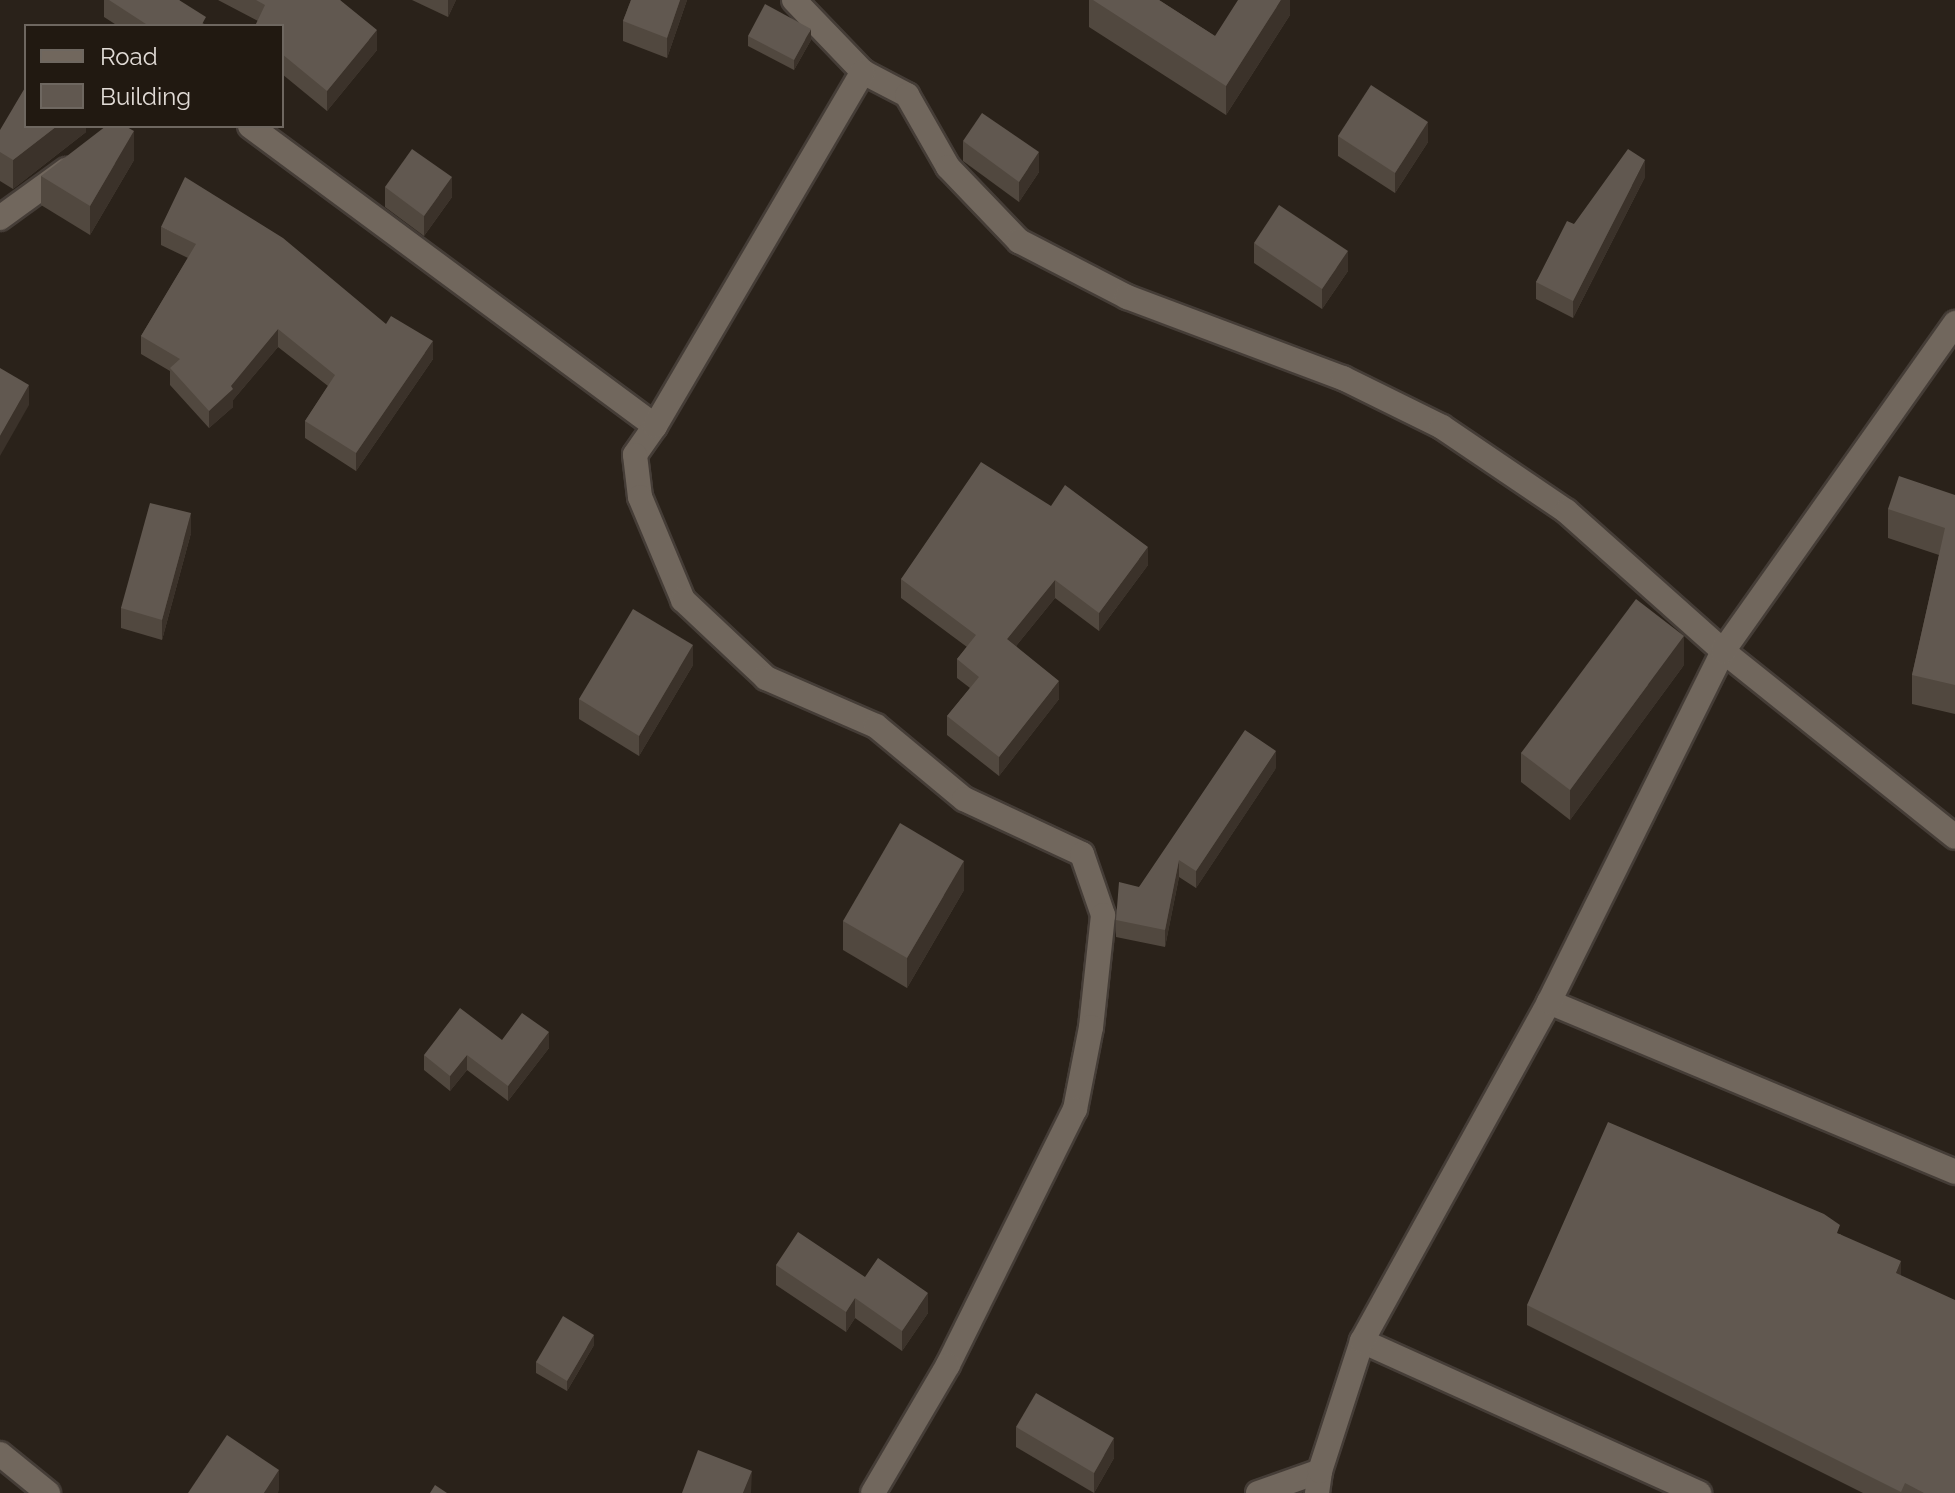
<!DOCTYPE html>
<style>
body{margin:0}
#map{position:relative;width:1955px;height:1493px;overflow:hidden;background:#2a221a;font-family:Raleway,sans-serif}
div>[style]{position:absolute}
.roads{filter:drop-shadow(2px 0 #453d37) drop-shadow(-2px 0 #453d37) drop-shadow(0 2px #453d37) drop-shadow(0 -2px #453d37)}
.minor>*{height:24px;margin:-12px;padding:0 12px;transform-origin:12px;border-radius:12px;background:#71675d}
.wall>*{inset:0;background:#51483f}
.shaded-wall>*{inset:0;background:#3b322a}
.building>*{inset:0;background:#615850}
span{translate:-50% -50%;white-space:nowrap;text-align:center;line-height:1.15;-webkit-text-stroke:6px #211911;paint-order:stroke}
.legend{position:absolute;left:24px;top:24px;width:260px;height:104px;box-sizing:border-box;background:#211911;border:2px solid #6e6760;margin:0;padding:10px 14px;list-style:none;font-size:24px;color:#e2dcd7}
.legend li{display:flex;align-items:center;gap:16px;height:40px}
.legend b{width:40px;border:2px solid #6e6760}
</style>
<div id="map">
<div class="roads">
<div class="minor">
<i style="left:794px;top:0;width:100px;rotate:46.2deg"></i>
<i style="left:863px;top:72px;width:50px;rotate:27.6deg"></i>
<i style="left:907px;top:95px;width:83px;rotate:60.3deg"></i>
<i style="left:948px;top:167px;width:103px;rotate:46.2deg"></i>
<i style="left:1019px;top:241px;width:122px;rotate:27.4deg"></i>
<i style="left:1127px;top:297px;width:231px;rotate:20.6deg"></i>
<i style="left:1343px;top:378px;width:110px;rotate:26.3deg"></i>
<i style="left:1442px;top:427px;width:150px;rotate:34.1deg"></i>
<i style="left:1566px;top:511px;width:210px;rotate:41.7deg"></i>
<i style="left:1723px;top:651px;width:297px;rotate:38.7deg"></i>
<i style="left:250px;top:126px;width:504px;rotate:36.53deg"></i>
<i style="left:655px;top:426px;width:35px;rotate:125deg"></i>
<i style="left:635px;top:455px;width:42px;rotate:83.2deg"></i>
<i style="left:640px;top:497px;width:112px;rotate:67.3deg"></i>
<i style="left:683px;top:600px;width:114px;rotate:43.2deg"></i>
<i style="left:766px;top:678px;width:120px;rotate:23.6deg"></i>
<i style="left:876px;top:726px;width:114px;rotate:39.7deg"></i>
<i style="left:964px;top:799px;width:130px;rotate:25deg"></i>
<i style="left:1082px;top:854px;width:65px;rotate:71deg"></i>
<i style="left:1103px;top:915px;width:113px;rotate:96.1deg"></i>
<i style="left:1091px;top:1027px;width:84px;rotate:101deg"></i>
<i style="left:1075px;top:1109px;width:286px;rotate:116.4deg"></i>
<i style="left:948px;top:1365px;width:148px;rotate:120.4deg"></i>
<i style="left:0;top:218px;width:82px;rotate:-36deg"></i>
<i style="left:655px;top:426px;width:411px;rotate:-59.6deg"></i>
<i style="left:1549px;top:1002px;width:440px;rotate:22.7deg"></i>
<i style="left:1362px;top:1341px;width:370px;rotate:24.3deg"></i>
<i style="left:0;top:1454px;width:62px;rotate:39.1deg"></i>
<i style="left:1258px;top:1493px;width:66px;rotate:-19.5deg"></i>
<i style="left:1317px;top:1493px;width:22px;rotate:-82deg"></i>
<i style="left:1320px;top:1471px;width:137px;rotate:-72.1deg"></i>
<i style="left:1362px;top:1341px;width:387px;rotate:-61.1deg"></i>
<i style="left:1549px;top:1002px;width:392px;rotate:-63.6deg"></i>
<i style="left:1723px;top:651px;width:402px;rotate:-54.7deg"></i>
</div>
</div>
<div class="wall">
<i style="clip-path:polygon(104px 0,179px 0,206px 26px,118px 26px,104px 17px)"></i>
<i style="clip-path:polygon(218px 0,340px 0,377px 50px,327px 111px,282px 74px,282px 26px,258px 21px)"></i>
<i style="clip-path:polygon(412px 0,456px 0,448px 17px)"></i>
<i style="clip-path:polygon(631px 0,687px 0,667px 58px,623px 41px,623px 21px)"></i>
<i style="clip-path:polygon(1089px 0,1159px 0,1215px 36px,1290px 0,1290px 15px,1226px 115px,1089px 27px)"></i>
<i style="clip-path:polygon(748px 36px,811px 40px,794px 70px,748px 46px)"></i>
<i style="clip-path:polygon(86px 126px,86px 132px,13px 189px,0 181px,0 130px)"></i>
<i style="clip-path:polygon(1338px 136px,1428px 142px,1395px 193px,1338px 156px)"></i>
<i style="clip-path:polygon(963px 141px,1039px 172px,1019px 202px,963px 161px)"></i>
<i style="clip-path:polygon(134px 160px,90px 235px,41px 205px,41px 176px)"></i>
<i style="clip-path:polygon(1645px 177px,1573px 318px,1536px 299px,1536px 282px,1574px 224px)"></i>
<i style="clip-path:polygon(385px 187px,452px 197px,424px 236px,385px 207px)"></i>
<i style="clip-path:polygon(161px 227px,386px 324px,433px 359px,356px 471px,305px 438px,305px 421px,328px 386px,278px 347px,233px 400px,233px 407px,209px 428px,170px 385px,170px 371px,141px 354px,141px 336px,188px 258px,161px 245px)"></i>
<i style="clip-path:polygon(1254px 243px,1348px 271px,1322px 309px,1254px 263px)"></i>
<i style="clip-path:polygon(1955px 495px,1955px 714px,1912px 704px,1912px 675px,1939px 555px,1888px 538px,1888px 509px)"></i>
<i style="clip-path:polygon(1051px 506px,1148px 565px,1099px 631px,1055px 598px,1016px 646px,1059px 699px,999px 776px,947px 735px,947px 716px,970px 688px,957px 678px,957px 659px,967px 647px,901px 598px,901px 579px)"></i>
<i style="clip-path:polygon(191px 533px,162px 640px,121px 628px,121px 608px)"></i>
<i style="clip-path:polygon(693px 665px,639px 756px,579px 719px,579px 699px)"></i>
<i style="clip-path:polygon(1684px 665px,1570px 820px,1521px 782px,1521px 753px)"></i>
<i style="clip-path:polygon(1276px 768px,1196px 888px,1179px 877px,1165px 947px,1116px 937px,1116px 920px,1139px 887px)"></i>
<i style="clip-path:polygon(964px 890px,907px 988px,843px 950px,843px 921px)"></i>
<i style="clip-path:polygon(502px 1040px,549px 1048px,508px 1101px,467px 1070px,450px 1091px,424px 1070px,424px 1055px)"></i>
<i style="clip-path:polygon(1840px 1234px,1901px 1276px,1955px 1493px,1863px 1493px,1527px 1325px,1527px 1305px)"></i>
<i style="clip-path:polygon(776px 1265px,865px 1277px,928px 1313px,902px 1351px,855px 1318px,846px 1332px,776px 1285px)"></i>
<i style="clip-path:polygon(594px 1345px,567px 1391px,536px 1373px,536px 1362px)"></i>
<i style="clip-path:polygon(1016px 1427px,1114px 1458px,1094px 1493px,1016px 1447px)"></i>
</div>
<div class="shaded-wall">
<i style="clip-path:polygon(448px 0,456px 0,448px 17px)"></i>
<i style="clip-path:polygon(680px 0,687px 0,667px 58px,667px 38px)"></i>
<i style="clip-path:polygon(1281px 0,1290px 0,1290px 15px,1226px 115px,1226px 86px)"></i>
<i style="clip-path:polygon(811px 29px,811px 40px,794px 70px,794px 60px)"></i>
<i style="clip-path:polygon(377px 30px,377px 50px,327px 111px,327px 91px)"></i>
<i style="clip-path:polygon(1428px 122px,1428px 142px,1395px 193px,1395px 173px)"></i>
<i style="clip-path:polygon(57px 126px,86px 126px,86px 132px,13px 189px,13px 160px)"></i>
<i style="clip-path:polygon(134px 131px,134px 160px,90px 235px,90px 206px)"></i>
<i style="clip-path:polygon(1039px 152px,1039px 172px,1019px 202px,1019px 182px)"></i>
<i style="clip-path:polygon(1645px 160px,1645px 177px,1573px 318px,1573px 301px)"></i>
<i style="clip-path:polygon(452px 177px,452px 197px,424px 236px,424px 216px)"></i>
<i style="clip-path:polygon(1348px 251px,1348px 271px,1322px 309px,1322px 289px)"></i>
<i style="clip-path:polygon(278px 329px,278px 347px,233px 400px,233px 407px,209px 428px,209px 411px)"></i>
<i style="clip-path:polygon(433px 341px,433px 359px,356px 471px,356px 453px)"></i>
<i style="clip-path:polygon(29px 385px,29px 405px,0 456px,0 436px)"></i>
<i style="clip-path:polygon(191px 513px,191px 533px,162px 640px,162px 620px)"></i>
<i style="clip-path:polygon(1148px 547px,1148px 565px,1099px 631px,1099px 613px)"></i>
<i style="clip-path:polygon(1055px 580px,1055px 598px,1007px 657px,1007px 639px)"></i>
<i style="clip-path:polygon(1684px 636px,1684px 665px,1570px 820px,1570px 790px)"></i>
<i style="clip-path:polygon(693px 645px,693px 665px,639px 756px,639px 736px)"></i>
<i style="clip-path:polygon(1059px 681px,1059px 699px,999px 776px,999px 757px)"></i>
<i style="clip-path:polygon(1276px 751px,1276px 768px,1196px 888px,1196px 871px)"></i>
<i style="clip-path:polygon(1179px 860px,1179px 877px,1165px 947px,1165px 930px)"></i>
<i style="clip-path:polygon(964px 861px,964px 890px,907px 988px,907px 958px)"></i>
<i style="clip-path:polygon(549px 1032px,549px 1048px,508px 1101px,508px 1086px)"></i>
<i style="clip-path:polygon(467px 1055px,467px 1070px,450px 1091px,450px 1076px)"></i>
<i style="clip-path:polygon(1901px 1261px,1901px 1281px,1896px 1273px)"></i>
<i style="clip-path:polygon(928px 1293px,928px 1313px,902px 1351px,902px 1331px)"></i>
<i style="clip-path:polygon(855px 1298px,855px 1318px,846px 1332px,846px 1312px)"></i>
<i style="clip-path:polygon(594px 1335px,594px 1345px,567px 1391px,567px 1381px)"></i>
<i style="clip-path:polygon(1114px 1438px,1114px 1458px,1094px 1493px,1094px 1473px)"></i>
<i style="clip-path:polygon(279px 1470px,279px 1490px,278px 1493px,264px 1493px)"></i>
<i style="clip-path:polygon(752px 1471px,751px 1493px,743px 1493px)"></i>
</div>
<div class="building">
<i style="clip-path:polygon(109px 0,179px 0,206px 17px,201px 26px,149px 26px)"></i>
<i style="clip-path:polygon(256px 0,340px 0,377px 30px,327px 91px,282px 54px,282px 26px,255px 26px,265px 5px)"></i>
<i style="clip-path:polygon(631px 0,680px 0,667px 38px,623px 21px)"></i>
<i style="clip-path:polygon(1093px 0,1159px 0,1215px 36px,1238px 0,1281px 0,1226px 86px)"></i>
<i style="clip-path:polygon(765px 4px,811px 29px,794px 60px,748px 36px)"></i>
<i style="clip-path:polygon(1371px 85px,1428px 122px,1395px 173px,1338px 136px)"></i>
<i style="clip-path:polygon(26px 86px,26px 126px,57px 126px,13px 160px,0 152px,0 130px)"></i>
<i style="clip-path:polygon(982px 113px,1039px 152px,1019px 182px,963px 141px)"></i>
<i style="clip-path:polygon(106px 126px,125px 126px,134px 131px,90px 206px,41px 176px)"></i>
<i style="clip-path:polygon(412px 149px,452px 177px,424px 216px,385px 187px)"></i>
<i style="clip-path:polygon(1628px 149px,1645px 160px,1573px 301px,1536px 282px,1567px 221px,1574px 224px)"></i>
<i style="clip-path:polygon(185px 177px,283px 238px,386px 324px,391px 316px,433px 341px,356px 453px,305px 421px,335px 375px,278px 329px,231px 386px,233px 389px,209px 411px,170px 368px,180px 359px,141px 336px,196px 244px,161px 227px)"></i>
<i style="clip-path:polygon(1279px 205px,1348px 251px,1322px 289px,1254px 243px)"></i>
<i style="clip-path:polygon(0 368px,29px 385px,0 436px)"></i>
<i style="clip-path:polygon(981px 462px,1051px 506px,1065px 485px,1148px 547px,1099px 613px,1055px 580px,1007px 639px,1059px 681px,999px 757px,947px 716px,979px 677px,957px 659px,976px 635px,901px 579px)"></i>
<i style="clip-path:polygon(1899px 476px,1955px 495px,1955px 685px,1912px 675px,1945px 528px,1888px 509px)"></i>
<i style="clip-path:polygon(150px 503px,191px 513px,162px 620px,121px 608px)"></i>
<i style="clip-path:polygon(1636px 599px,1684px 636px,1570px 790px,1521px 753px)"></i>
<i style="clip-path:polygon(633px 609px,693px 645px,639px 736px,579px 699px)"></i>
<i style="clip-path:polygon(1245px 730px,1276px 751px,1196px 871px,1179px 860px,1165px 930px,1116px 920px,1119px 882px,1139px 887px)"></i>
<i style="clip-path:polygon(900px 823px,964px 861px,907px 958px,843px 921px)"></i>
<i style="clip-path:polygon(460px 1008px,502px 1040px,522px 1013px,549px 1032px,508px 1086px,467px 1055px,450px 1076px,424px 1055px)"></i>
<i style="clip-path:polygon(1608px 1122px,1824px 1214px,1840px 1225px,1837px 1233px,1901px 1261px,1896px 1273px,1955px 1300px,1955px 1493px,1924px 1493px,1905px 1483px,1901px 1492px,1527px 1305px)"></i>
<i style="clip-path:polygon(798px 1232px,865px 1277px,878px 1258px,928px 1293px,902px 1331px,855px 1298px,846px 1312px,776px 1265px)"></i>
<i style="clip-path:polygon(563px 1316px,594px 1335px,567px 1381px,536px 1362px)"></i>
<i style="clip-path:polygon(1036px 1393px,1114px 1438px,1094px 1473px,1016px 1427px)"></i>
<i style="clip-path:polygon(227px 1435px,279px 1470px,264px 1493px,188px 1493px)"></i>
<i style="clip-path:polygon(698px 1450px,752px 1471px,743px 1493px,682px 1493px)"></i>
<i style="clip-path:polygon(435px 1485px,447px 1493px,430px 1493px)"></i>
</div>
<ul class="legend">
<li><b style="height:10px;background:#71675d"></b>Road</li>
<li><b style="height:22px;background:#615850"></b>Building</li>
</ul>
</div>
